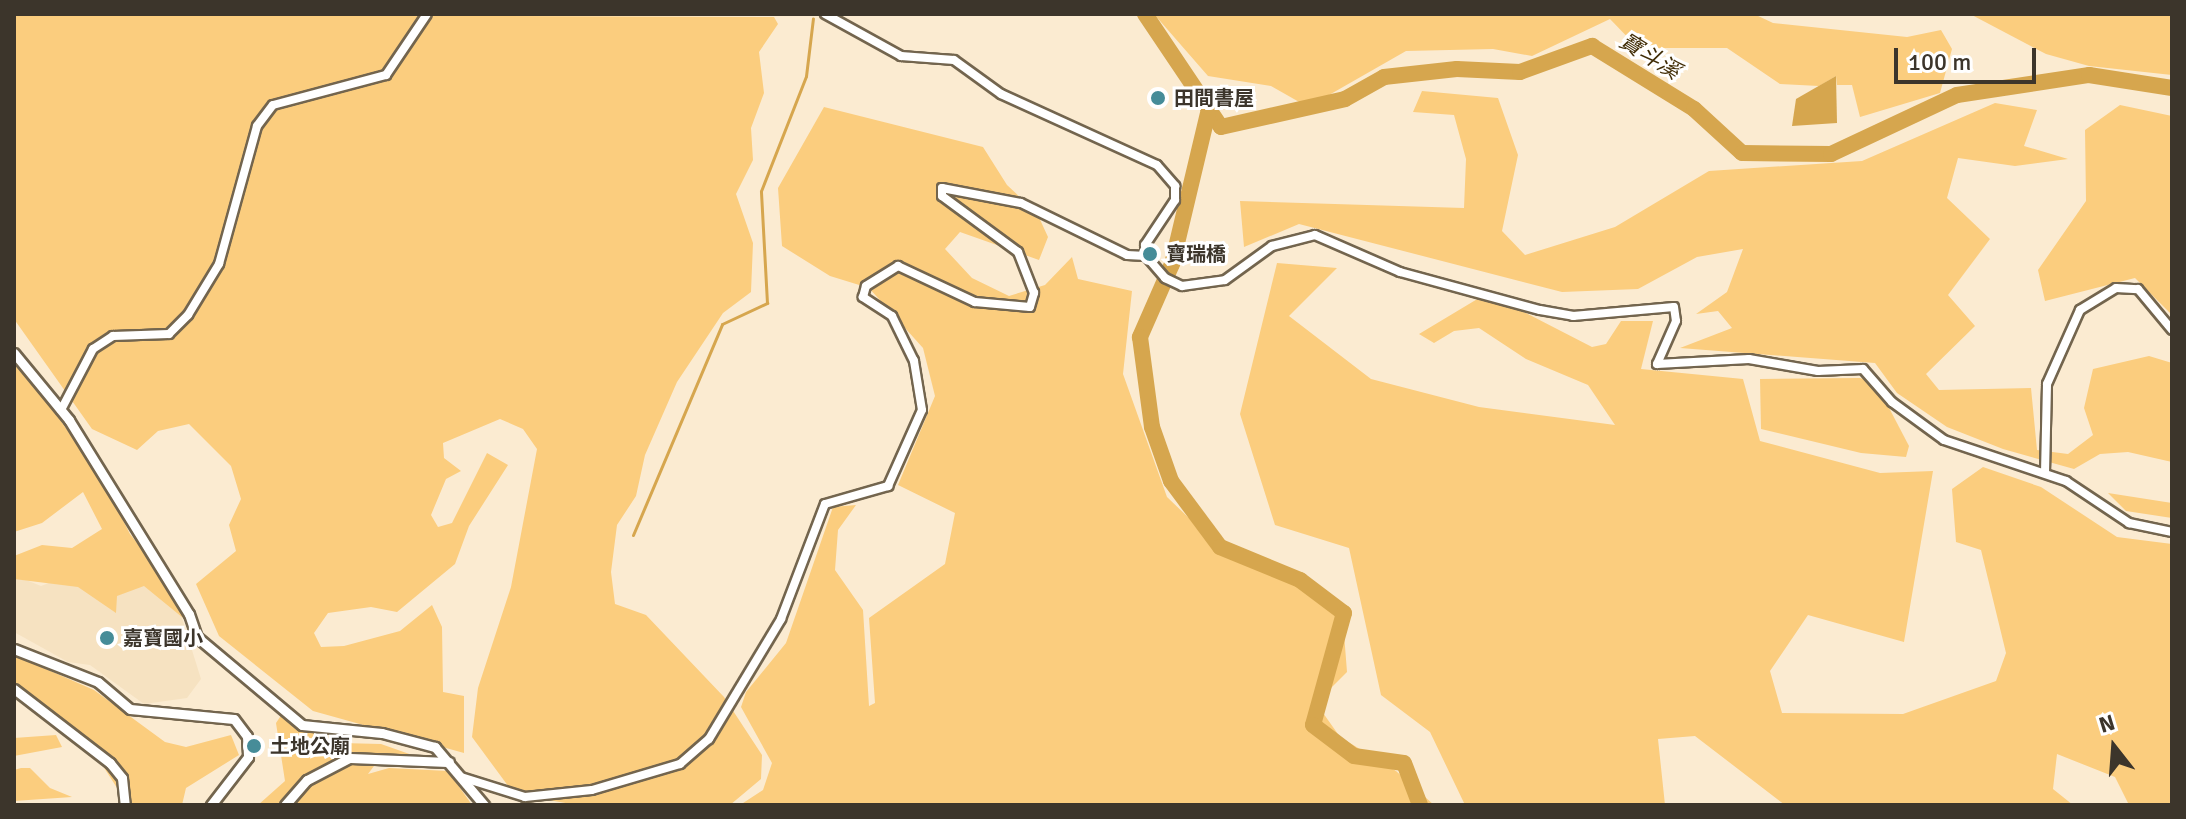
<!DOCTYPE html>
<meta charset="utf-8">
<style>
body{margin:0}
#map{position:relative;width:2186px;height:819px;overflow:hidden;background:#fbebd1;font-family:Signika,"Noto Sans TC",sans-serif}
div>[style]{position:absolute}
.built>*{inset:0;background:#f6e2c1}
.green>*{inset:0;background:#fbcd7e}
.water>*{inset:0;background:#d6a64e}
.stream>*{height:3px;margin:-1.5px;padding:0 1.5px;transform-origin:1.5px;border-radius:1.5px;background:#d6a64e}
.river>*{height:16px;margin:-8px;padding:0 8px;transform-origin:8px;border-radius:8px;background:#d6a64e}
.roads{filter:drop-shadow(2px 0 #73654e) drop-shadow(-2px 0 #73654e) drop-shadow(0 2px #73654e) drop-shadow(0 -2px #73654e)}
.minor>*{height:8px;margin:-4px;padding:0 4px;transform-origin:4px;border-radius:4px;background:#fff}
.tertiary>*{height:9px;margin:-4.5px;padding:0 4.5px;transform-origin:4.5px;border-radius:4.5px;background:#fff}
.dots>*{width:22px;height:22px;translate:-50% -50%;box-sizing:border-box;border:4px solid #fff;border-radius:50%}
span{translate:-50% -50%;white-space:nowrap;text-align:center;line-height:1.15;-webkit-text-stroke:6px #fff;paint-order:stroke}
.poi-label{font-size:20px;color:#3c352b;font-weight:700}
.left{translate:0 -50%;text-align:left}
.water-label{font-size:22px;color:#412d06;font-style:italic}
.frame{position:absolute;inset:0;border:16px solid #3c352b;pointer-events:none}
.north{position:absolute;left:2074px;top:707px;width:80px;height:80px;-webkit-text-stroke:6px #fff;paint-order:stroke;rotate:343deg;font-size:22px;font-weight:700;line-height:32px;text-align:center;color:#3c352b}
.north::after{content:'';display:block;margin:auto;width:28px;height:36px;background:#3c352b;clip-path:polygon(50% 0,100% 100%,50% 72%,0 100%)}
.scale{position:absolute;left:1894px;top:48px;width:142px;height:36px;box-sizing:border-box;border:4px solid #3c352b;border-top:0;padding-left:10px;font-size:24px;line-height:28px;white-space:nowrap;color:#3c352b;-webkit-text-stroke:6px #fff;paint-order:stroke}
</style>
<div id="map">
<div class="built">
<i style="clip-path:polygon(88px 568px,142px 576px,177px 602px,201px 679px,187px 698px,144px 704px,90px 665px,68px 662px,14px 632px,14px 575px,41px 586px)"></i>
</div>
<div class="green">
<i style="clip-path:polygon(14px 14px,774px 17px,778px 24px,759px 52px,764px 93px,751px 128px,753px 160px,736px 194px,753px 243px,751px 292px,723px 313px,677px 382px,645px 455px,636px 496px,617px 525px,611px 572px,615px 604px,646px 615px,724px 697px,762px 755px,761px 779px,730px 805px,577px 805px,514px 794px,472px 737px,478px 688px,511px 587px,537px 449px,523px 429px,500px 419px,443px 443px,444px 458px,461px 471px,446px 479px,431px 515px,438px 527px,452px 523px,487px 453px,508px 465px,469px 526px,455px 564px,397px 612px,371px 607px,328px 613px,314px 633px,321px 647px,344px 646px,400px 631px,432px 605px,442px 627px,443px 692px,464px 696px,464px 753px,313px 711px,219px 636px,196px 584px,236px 551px,229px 525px,241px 499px,231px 466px,189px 424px,158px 431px,137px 450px,92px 429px,14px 319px)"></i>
<i style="clip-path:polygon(1154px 14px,1754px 14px,1773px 23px,1907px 37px,1941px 30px,1952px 49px,1940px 93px,1860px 117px,1852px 85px,1837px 85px,1836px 76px,1819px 86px,1780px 84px,1727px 48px,1638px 48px,1610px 19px,1532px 56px,1493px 49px,1406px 51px,1308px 107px,1271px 86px,1208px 76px)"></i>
<i style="clip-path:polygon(1970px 14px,2172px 14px,2172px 75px,2089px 66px,2046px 54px)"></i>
<i style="clip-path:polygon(1422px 91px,1498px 98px,1518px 155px,1502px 231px,1525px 255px,1615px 227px,1709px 171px,1862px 161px,1995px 103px,2037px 110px,2024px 146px,2068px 159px,2015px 166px,1958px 158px,1947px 198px,1990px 239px,1948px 295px,1975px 326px,1926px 374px,1939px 390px,2031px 388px,2037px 450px,2068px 454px,2093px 435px,2084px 408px,2093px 369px,2149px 356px,2172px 363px,2172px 462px,2128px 452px,2100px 454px,2074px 469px,2003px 449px,1947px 427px,1897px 393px,1875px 363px,1680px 348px,1732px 328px,1718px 311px,1696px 314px,1727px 292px,1743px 249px,1697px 257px,1638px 289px,1562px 292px,1299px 224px,1244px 247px,1240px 201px,1464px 208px,1466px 159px,1454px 115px,1413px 112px)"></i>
<i style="clip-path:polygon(2120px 105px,2172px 116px,2172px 315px,2135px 278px,2045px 301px,2038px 270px,2086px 201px,2085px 130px)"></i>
<i style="clip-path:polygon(824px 107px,983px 147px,1007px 185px,1037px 213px,1048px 237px,1039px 260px,960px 232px,945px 249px,972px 278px,1009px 296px,1045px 285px,1072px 257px,1078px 279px,1132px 291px,1123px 374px,1167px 497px,1217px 545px,1342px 608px,1347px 672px,1316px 703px,1340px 737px,1396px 771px,1434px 805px,740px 805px,763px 790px,772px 763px,741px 707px,746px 692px,786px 643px,833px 507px,856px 505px,838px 530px,835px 570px,863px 610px,869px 706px,875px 703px,869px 618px,945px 564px,955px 513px,898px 485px,935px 396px,923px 348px,869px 288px,830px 276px,782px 246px,778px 188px)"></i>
<i style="clip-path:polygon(1277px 263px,1337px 268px,1289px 316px,1371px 379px,1479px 407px,1615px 425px,1588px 385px,1526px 359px,1479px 328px,1454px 331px,1434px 343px,1419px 334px,1479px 298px,1516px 308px,1592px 347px,1606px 344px,1621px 321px,1653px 321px,1641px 369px,1743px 379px,1760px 441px,1880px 473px,1933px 471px,1904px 642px,1808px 615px,1770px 671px,1782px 713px,1903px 714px,1996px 681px,2006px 653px,1981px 550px,1956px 542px,1952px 489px,1983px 467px,2041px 487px,2117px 537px,2172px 544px,2172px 805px,2129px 805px,2115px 777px,2057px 754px,2053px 789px,2073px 805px,1785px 805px,1695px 736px,1658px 739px,1665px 805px,1465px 805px,1430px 732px,1381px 695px,1349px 548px,1275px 525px,1240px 414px)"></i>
<i style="clip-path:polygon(14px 354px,103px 481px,130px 534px,173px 589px,188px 622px,144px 586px,117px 596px,116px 613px,78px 587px,14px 579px,14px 556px,42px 545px,72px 548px,102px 529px,83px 492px,42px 523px,14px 532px)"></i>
<i style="clip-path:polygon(1860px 378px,1876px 383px,1909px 446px,1906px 457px,1861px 453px,1761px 429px,1760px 379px)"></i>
<i style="clip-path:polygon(2108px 493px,2172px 503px,2172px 518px,2126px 511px)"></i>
<i style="clip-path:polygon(14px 655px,94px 690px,165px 742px,186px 747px,231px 735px,239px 755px,186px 788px,182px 805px,128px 805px,94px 752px,14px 691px)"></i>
<i style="clip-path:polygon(286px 708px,316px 733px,341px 743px,381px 744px,415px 756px,374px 766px,368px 774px,389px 768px,448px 771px,472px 805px,258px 805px,285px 781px,276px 723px)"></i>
<i style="clip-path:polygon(56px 735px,62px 747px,14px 756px,14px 738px)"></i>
<i style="clip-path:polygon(21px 768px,30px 768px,50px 788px,72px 797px,14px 801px,14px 770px)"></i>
</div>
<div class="water">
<i style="clip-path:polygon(1836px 76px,1837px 123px,1792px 126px,1796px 99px)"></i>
</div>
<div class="stream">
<i style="left:633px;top:535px;width:229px;rotate:-67.1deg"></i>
<i style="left:722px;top:324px;width:50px;rotate:-25deg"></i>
<i style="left:767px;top:303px;width:112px;rotate:-93.1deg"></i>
<i style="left:761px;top:191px;width:123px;rotate:-68.6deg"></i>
<i style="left:806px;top:76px;width:58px;rotate:-83.1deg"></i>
</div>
<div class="river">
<i style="left:1145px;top:14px;width:136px;rotate:56.1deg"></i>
<i style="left:1221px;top:127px;width:127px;rotate:-12.7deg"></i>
<i style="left:1345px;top:99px;width:45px;rotate:-29.4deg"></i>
<i style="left:1384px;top:77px;width:73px;rotate:-6.3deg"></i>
<i style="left:1457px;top:69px;width:63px;rotate:2.7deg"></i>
<i style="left:1520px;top:72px;width:77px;rotate:-19.9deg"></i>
<i style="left:1592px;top:46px;width:120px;rotate:31.7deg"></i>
<i style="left:1694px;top:109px;width:65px;rotate:42.5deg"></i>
<i style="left:1742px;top:153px;width:89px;rotate:0.6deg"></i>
<i style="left:1831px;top:154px;width:139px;rotate:-25.1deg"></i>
<i style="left:1957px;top:95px;width:134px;rotate:-8.6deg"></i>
<i style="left:2089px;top:75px;width:84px;rotate:8.9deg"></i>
<i style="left:1208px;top:113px;width:155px;rotate:103.4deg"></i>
<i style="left:1172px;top:264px;width:80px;rotate:113.7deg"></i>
<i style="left:1140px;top:337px;width:91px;rotate:82.4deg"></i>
<i style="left:1152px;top:427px;width:57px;rotate:70.6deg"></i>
<i style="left:1171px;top:481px;width:82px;rotate:53.4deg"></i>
<i style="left:1220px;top:547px;width:87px;rotate:22.4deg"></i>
<i style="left:1300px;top:580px;width:55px;rotate:36.9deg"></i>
<i style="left:1344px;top:613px;width:116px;rotate:105.5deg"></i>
<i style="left:1313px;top:725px;width:51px;rotate:37.1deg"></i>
<i style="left:1354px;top:756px;width:50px;rotate:8deg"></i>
<i style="left:1404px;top:763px;width:45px;rotate:69.1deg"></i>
</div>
<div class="roads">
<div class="minor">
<i style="left:825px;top:14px;width:87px;rotate:28.9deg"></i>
<i style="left:901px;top:56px;width:53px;rotate:4.3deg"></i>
<i style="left:954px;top:60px;width:58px;rotate:35.9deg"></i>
<i style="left:1001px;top:94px;width:171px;rotate:24.5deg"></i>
<i style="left:1157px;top:165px;width:28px;rotate:49deg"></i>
<i style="left:1175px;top:186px;width:14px;rotate:90deg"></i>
<i style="left:1175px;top:200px;width:54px;rotate:123.7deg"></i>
<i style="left:1145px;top:245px;width:11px;rotate:85deg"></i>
<i style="left:1146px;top:256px;width:29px;rotate:49deg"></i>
<i style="left:1165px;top:278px;width:19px;rotate:25deg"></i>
<i style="left:1182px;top:286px;width:43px;rotate:-7.9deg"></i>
<i style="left:1225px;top:280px;width:58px;rotate:-35.9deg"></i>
<i style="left:1272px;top:246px;width:44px;rotate:-14.3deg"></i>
<i style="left:1315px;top:235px;width:93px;rotate:23.5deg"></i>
<i style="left:1400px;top:272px;width:145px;rotate:15.2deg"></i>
<i style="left:1540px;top:310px;width:34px;rotate:10deg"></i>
<i style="left:1573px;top:316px;width:101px;rotate:-5.1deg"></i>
<i style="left:1674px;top:307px;width:14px;rotate:82deg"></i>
<i style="left:1676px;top:321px;width:47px;rotate:113.8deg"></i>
<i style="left:1657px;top:364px;width:92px;rotate:-3.1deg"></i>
<i style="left:1749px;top:359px;width:70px;rotate:9.9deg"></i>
<i style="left:1818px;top:371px;width:45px;rotate:-2.5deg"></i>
<i style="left:1863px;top:369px;width:44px;rotate:48.7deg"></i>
<i style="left:1892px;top:402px;width:64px;rotate:36.2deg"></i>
<i style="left:1944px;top:440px;width:129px;rotate:18.6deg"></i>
<i style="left:2066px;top:481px;width:76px;rotate:33.7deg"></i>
<i style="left:2129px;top:523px;width:44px;rotate:11.8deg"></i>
<i style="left:61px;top:410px;width:69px;rotate:-62.3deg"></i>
<i style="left:93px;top:349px;width:24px;rotate:-33deg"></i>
<i style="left:113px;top:336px;width:56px;rotate:-2deg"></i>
<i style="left:169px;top:334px;width:27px;rotate:-45deg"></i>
<i style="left:188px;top:315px;width:60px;rotate:-58.7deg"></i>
<i style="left:219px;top:264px;width:143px;rotate:-74.6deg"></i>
<i style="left:257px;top:126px;width:26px;rotate:-53deg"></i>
<i style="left:273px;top:105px;width:117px;rotate:-14.9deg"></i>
<i style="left:386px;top:75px;width:73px;rotate:-56.1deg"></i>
<i style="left:2045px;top:473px;width:89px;rotate:-88.7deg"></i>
<i style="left:2047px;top:384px;width:81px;rotate:-66deg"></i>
<i style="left:2080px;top:310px;width:42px;rotate:-31.4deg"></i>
<i style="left:2116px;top:288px;width:22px;rotate:3deg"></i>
<i style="left:2138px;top:289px;width:53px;rotate:50.3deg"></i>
<i style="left:461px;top:777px;width:67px;rotate:17.4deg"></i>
<i style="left:525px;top:797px;width:67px;rotate:-6deg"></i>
<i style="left:592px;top:790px;width:92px;rotate:-16.5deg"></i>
<i style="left:680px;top:764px;width:38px;rotate:-41deg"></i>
<i style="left:709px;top:739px;width:140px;rotate:-59deg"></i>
<i style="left:781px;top:619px;width:123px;rotate:-69.1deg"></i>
<i style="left:825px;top:504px;width:66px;rotate:-15.9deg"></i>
<i style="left:888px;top:486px;width:83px;rotate:-65.9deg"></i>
<i style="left:922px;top:410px;width:50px;rotate:-99.3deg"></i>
<i style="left:914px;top:361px;width:50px;rotate:-116.1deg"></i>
<i style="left:892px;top:316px;width:35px;rotate:-147deg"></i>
<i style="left:863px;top:297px;width:11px;rotate:-75deg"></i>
<i style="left:866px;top:286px;width:38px;rotate:-32deg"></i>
<i style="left:898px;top:266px;width:85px;rotate:25.1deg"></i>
<i style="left:975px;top:302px;width:55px;rotate:5.2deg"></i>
<i style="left:1030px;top:307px;width:15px;rotate:-74deg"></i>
<i style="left:1034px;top:293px;width:44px;rotate:-111.3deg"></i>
<i style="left:1018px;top:252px;width:94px;rotate:-143.6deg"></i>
<i style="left:942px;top:196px;width:8px;rotate:-90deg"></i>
<i style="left:942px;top:188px;width:80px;rotate:10.8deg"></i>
<i style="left:1021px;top:203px;width:118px;rotate:26.1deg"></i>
<i style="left:1127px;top:255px;width:19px;rotate:3deg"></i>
</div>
<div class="tertiary">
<i style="left:14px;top:353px;width:87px;rotate:50.6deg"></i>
<i style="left:69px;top:420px;width:228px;rotate:58.3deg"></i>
<i style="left:189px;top:614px;width:24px;rotate:71deg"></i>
<i style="left:197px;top:637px;width:137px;rotate:40deg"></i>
<i style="left:302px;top:725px;width:80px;rotate:5.7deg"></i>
<i style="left:382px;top:733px;width:55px;rotate:14.8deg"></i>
<i style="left:435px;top:747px;width:76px;rotate:49.8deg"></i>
<i style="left:14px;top:649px;width:90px;rotate:21.4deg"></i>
<i style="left:98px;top:682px;width:42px;rotate:40.2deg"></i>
<i style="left:130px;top:709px;width:104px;rotate:5.5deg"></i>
<i style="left:234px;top:719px;width:21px;rotate:53deg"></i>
<i style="left:247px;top:736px;width:21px;rotate:87deg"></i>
<i style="left:248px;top:757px;width:61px;rotate:127.6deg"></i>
<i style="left:14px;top:689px;width:121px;rotate:37.6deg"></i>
<i style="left:110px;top:763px;width:19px;rotate:51deg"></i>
<i style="left:122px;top:778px;width:27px;rotate:84deg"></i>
<i style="left:285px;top:805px;width:33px;rotate:-49deg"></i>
<i style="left:307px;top:780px;width:47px;rotate:-27.6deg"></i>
<i style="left:349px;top:758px;width:100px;rotate:2.3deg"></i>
</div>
</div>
<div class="dots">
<i style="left:1158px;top:98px;background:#468c98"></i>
<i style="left:1150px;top:254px;background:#468c98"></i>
<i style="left:107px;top:638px;background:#468c98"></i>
<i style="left:254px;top:746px;background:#468c98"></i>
</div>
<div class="poi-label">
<span class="left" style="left:1174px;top:98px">田間書屋</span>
<span class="left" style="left:1166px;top:254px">寶瑞橋</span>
<span class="left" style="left:123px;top:638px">嘉寶國小</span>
<span class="left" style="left:270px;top:746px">土地公廟</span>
</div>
<div class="water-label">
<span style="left:1650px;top:56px;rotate:32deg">寶斗溪</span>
</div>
<div class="frame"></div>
<div class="north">N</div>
<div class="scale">100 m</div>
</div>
